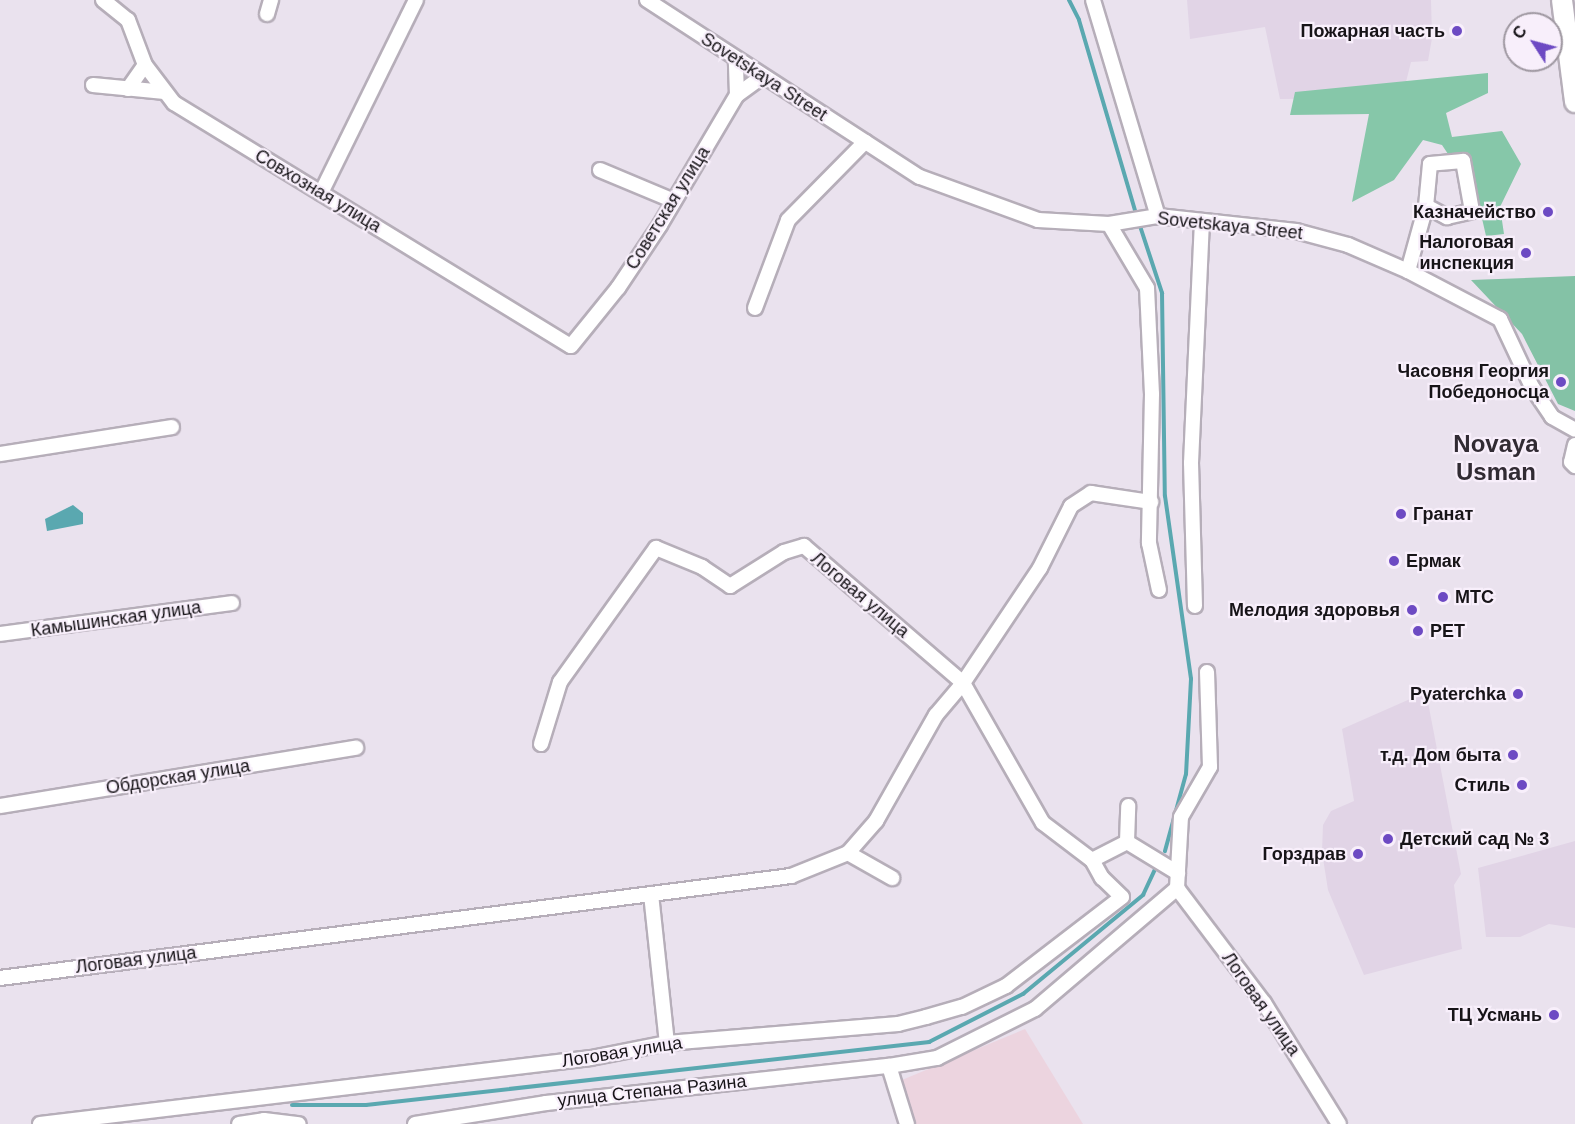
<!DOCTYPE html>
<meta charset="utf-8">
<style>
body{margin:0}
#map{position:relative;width:1575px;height:1124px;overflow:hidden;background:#eae2ee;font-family:Helvetica,sans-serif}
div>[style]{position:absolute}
.built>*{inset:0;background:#e1d4e6}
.industrial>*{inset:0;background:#ecd4df}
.green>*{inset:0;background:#84c2a6}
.forest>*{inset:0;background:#86c7a9}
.water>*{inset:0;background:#5aa8b0}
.stream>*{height:4px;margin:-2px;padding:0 2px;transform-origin:2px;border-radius:2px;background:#5aa8b0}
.roads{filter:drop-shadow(2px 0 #b6aeb9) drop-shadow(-2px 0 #b6aeb9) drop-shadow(0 2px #b6aeb9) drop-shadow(0 -2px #b6aeb9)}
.minor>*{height:14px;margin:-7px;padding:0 7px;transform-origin:7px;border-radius:7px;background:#fff}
.secondary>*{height:20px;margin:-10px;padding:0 10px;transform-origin:10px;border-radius:10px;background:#fff}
.dots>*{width:16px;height:16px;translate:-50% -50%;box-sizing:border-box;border:3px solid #f8effb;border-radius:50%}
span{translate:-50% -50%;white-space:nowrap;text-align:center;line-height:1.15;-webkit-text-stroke:4.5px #f8effb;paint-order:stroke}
.poi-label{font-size:18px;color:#171418;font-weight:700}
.right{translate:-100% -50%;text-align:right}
.left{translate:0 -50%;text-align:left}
.street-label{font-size:18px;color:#171418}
.district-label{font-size:24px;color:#312b33;font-weight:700}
.north{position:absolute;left:1503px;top:12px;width:60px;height:60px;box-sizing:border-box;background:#f8effb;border:2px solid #9e97a0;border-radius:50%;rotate:306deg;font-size:16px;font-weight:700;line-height:24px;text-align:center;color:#171418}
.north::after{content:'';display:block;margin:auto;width:21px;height:27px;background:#6d4ac3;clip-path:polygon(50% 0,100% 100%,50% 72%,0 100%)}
</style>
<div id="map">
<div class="built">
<i style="clip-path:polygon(1187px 0,1431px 0,1432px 38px,1428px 61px,1411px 62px,1402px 98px,1280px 99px,1265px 27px,1190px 39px)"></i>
<i style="clip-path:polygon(1426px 692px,1461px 874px,1454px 885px,1462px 949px,1364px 975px,1328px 890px,1322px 852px,1323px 825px,1331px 811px,1354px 801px,1342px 729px)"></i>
<i style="clip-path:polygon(1575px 841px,1575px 928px,1549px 924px,1520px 937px,1486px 937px,1478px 868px)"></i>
</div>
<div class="industrial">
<i style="clip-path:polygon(1025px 1029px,1083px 1124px,912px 1124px,897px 1082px)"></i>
</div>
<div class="green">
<i style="clip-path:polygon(1575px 276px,1575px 411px,1558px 404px,1522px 334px,1471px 280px)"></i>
</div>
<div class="forest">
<i style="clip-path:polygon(1488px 73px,1488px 93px,1446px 113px,1452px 137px,1502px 131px,1521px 164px,1500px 207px,1504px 234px,1486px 236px,1468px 157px,1450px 157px,1442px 145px,1423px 140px,1394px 180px,1352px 202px,1369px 114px,1290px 115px,1295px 92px)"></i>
</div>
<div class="water">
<i style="clip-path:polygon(73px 505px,83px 513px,83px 524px,47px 531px,45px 519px)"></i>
</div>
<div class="stream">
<i style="left:1069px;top:0;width:22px;rotate:63deg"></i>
<i style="left:1079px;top:20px;width:198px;rotate:73.6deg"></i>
<i style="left:1140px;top:226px;width:71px;rotate:71.8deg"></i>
<i style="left:1162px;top:293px;width:203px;rotate:89.2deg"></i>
<i style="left:1165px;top:496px;width:185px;rotate:81.9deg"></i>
<i style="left:1191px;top:679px;width:95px;rotate:93deg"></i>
<i style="left:1186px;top:774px;width:80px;rotate:105.3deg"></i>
<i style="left:292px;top:1105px;width:74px"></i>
<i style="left:366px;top:1105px;width:567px;rotate:-6.38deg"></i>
<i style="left:929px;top:1042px;width:106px;rotate:-27.1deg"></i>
<i style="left:1023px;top:994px;width:156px;rotate:-39.5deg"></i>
<i style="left:1143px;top:895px;width:33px;rotate:-65deg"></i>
</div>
<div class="roads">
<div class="minor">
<i style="left:103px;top:0;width:32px;rotate:39deg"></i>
<i style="left:128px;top:20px;width:48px;rotate:69.3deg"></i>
<i style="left:145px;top:65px;width:48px;rotate:52.7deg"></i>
<i style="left:174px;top:103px;width:465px;rotate:31.5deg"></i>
<i style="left:571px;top:346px;width:75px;rotate:-51deg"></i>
<i style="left:618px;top:288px;width:76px;rotate:-56.3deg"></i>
<i style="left:660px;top:225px;width:151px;rotate:-59.4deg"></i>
<i style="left:737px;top:95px;width:36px;rotate:-92deg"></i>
<i style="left:647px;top:0;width:325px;rotate:33deg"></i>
<i style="left:920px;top:177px;width:126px;rotate:20deg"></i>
<i style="left:1038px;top:220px;width:71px;rotate:3.2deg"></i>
<i style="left:1109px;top:224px;width:50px;rotate:-9.3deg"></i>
<i style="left:1158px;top:216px;width:139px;rotate:6.2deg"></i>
<i style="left:1296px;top:231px;width:54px;rotate:15.1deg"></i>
<i style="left:1348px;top:245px;width:65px;rotate:23.4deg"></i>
<i style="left:1408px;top:271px;width:104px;rotate:27.6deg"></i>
<i style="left:1500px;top:319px;width:75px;rotate:64.8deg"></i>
<i style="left:1532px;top:387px;width:36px;rotate:56deg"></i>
<i style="left:1552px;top:417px;width:26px;rotate:29deg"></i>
<i style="left:1093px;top:0;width:226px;rotate:73.3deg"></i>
<i style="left:267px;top:14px;width:15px;rotate:-74deg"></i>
<i style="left:93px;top:85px;width:72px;rotate:5.6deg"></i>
<i style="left:128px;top:89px;width:29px;rotate:-55deg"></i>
<i style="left:737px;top:95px;width:31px;rotate:-36deg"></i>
<i style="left:600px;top:170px;width:80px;rotate:22.7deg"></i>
<i style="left:321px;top:193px;width:215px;rotate:-63.8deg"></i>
<i style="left:1109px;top:224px;width:74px;rotate:59.3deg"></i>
<i style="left:1147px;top:288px;width:106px;rotate:87.3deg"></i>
<i style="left:1152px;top:394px;width:149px;rotate:91.2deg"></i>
<i style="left:1149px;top:543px;width:48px;rotate:78deg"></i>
<i style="left:1408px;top:271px;width:67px;rotate:-74.5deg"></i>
<i style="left:1426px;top:206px;width:24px;rotate:28deg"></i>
<i style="left:1447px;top:217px;width:26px;rotate:-13deg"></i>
<i style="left:1472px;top:211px;width:51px;rotate:-100.2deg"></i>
<i style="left:1463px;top:161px;width:33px;rotate:175deg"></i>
<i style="left:1430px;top:164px;width:42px;rotate:95.4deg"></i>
<i style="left:755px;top:308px;width:94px;rotate:-69.4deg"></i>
<i style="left:788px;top:220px;width:110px;rotate:-45.4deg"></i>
<i style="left:1575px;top:445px;width:17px;rotate:103deg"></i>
<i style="left:1571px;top:462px;width:6px;rotate:45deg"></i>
<i style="left:0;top:454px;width:174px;rotate:-8.9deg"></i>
<i style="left:1195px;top:606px;width:143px;rotate:-91.6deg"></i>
<i style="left:1191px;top:463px;width:242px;rotate:-87.4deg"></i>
<i style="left:0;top:634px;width:234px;rotate:-7.6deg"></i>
<i style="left:541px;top:744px;width:65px;rotate:-73deg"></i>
<i style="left:560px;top:682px;width:165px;rotate:-54.4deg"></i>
<i style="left:656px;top:548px;width:50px;rotate:22.4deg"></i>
<i style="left:702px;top:567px;width:34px;rotate:34deg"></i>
<i style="left:730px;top:586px;width:64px;rotate:-32.2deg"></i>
<i style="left:784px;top:552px;width:21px;rotate:-17deg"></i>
<i style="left:804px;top:546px;width:210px;rotate:40.7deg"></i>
<i style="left:963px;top:683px;width:161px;rotate:60.3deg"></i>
<i style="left:1043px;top:823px;width:61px;rotate:37.1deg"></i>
<i style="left:1092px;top:860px;width:39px;rotate:-27deg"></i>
<i style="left:1127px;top:842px;width:60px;rotate:31.3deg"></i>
<i style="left:0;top:806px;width:361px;rotate:-9.3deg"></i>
<i style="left:1127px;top:842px;width:36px;rotate:-88deg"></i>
<i style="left:848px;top:853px;width:51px;rotate:29.6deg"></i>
<i style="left:1177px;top:888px;width:144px;rotate:52.9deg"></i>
<i style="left:1264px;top:1003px;width:142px;rotate:58.2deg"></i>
<i style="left:651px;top:894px;width:150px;rotate:83.9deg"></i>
<i style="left:0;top:978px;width:798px;rotate:-7.35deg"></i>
<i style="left:791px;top:876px;width:61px;rotate:-22deg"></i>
<i style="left:848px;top:853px;width:43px;rotate:-48.8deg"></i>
<i style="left:876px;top:821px;width:122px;rotate:-60.5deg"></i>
<i style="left:936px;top:715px;width:42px;rotate:-49.8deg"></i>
<i style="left:963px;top:683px;width:138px;rotate:-56.2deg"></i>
<i style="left:1040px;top:568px;width:69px;rotate:-63.4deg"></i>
<i style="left:1071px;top:506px;width:24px;rotate:-33deg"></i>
<i style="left:1091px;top:493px;width:61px;rotate:8.5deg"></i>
<i style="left:889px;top:1066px;width:61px;rotate:72.8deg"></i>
<i style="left:40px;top:1124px;width:555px;rotate:-6.83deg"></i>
<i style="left:591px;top:1058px;width:77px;rotate:-11.2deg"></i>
<i style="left:667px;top:1043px;width:232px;rotate:-4.7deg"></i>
<i style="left:898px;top:1024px;width:29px;rotate:-14deg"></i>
<i style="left:926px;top:1017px;width:37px;rotate:-16deg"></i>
<i style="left:962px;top:1007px;width:49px;rotate:-25.5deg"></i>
<i style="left:1006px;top:986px;width:146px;rotate:-37.5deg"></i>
<i style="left:1122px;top:897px;width:28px;rotate:-136deg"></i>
<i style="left:1102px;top:878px;width:21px;rotate:-119deg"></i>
<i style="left:239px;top:1124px;width:25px;rotate:-9deg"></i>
<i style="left:264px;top:1120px;width:35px;rotate:7deg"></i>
<i style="left:415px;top:1124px;width:133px;rotate:-9.1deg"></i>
<i style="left:546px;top:1103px;width:345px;rotate:-6.2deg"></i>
<i style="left:889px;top:1066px;width:49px;rotate:-9.5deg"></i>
<i style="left:937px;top:1058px;width:110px;rotate:-26.6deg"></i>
<i style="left:1035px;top:1009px;width:187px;rotate:-40.4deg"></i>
<i style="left:1177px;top:888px;width:71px;rotate:-86.8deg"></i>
<i style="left:1181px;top:817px;width:58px;rotate:-59.9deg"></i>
<i style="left:1210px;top:767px;width:95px;rotate:-91.8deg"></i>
</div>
<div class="secondary">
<i style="left:1562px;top:0;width:103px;rotate:82.7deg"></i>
</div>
</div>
<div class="dots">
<i style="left:1457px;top:31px;background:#6d4ac3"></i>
<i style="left:1548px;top:212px;background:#6d4ac3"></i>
<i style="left:1526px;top:253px;background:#6d4ac3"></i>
<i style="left:1561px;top:382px;background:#6d4ac3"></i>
<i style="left:1401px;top:514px;background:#6d4ac3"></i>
<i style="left:1394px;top:561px;background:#6d4ac3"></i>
<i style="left:1443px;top:597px;background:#6d4ac3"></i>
<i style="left:1412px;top:610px;background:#6d4ac3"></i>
<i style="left:1418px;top:631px;background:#6d4ac3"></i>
<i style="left:1518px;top:694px;background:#6d4ac3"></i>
<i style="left:1513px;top:755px;background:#6d4ac3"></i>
<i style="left:1522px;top:785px;background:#6d4ac3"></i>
<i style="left:1388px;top:839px;background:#6d4ac3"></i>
<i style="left:1358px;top:854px;background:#6d4ac3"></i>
<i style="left:1554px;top:1015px;background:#6d4ac3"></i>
</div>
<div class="poi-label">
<span class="right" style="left:1445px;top:31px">Пожарная часть</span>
<span class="right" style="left:1536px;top:212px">Казначейство</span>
<span class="right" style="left:1514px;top:253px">Налоговая<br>инспекция</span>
<span class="right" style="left:1549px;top:382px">Часовня Георгия<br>Победоносца</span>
<span class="left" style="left:1413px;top:514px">Гранат</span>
<span class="left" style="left:1406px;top:561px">Ермак</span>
<span class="left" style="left:1455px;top:597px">МТС</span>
<span class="right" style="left:1400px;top:610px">Мелодия здоровья</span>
<span class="left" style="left:1430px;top:631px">РЕТ</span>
<span class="right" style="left:1506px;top:694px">Pyaterchka</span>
<span class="right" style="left:1501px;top:755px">т.д. Дом быта</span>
<span class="right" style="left:1510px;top:785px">Стиль</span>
<span class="left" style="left:1400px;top:839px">Детский сад № 3</span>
<span class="right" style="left:1346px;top:854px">Горздрав</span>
<span class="right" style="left:1542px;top:1015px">ТЦ Усмань</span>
</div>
<div class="street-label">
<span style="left:764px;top:77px;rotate:33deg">Sovetskaya Street</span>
<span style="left:318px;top:191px;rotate:31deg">Совхозная улица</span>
<span style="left:668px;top:208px;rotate:-58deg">Советская улица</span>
<span style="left:1230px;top:226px;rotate:6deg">Sovetskaya Street</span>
<span style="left:860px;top:595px;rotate:40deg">Логовая улица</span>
<span style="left:116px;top:619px;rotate:-8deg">Камышинская улица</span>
<span style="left:178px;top:777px;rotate:-9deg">Обдорская улица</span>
<span style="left:136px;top:960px;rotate:-7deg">Логовая улица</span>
<span style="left:1261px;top:1004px;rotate:55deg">Логовая улица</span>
<span style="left:622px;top:1052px;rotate:-9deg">Логовая улица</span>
<span style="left:652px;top:1091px;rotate:-6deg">улица Степана Разина</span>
</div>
<div class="district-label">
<span style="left:1496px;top:458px">Novaya<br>Usman</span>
</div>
<div class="north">С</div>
</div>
